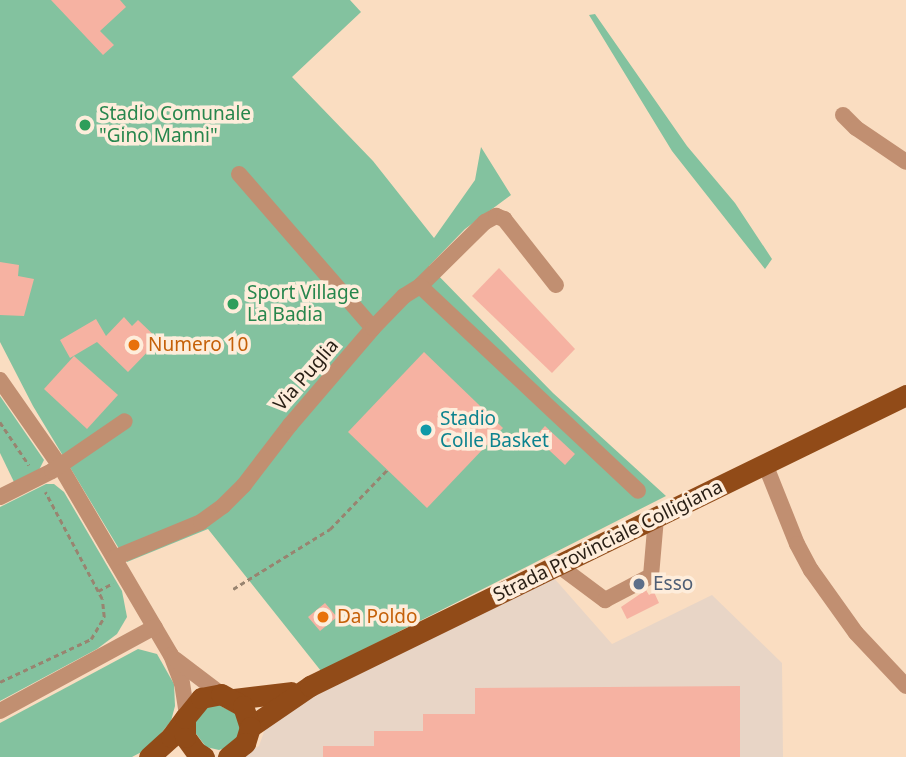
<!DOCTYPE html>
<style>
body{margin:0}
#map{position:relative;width:906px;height:757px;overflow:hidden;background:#faddc1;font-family:"Noto Sans",sans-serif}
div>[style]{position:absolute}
.industrial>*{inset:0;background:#e8d5c6}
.green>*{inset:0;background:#83c29f}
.building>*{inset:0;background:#f6b2a2}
.path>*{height:2.5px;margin-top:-1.25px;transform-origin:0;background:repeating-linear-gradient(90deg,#988470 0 5px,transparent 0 8.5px)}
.minor>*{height:16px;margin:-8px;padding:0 8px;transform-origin:8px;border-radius:8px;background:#c18f71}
.major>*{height:21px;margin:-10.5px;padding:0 10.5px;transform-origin:10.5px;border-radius:10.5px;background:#914b18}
.dots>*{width:19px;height:19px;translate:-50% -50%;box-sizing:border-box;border:4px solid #feeddb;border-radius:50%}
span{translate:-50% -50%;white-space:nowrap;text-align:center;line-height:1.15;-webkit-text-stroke:7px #feeddb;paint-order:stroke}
.leisure-label{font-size:19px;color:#27864d}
.left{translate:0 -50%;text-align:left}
.food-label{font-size:19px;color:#c56008}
.street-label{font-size:19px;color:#281e14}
.culture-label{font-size:19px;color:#0d838f}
.service-label{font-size:19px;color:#4e5e75}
</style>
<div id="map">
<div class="industrial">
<i style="clip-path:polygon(553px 577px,612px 644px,712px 595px,782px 663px,783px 757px,241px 757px,259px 746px,266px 726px,286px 710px)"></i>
</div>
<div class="green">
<i style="clip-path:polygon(0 0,350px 0,361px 12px,292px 77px,373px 161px,434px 238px,475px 180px,481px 147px,511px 195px,465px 229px,429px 266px,553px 393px,666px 496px,321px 671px,208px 529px,127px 562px,33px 406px,0 342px)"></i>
<i style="clip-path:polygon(595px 14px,687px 146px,735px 203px,772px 259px,765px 269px,672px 151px,589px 15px)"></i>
<i style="clip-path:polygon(0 396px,44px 460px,39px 470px,14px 482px,0 453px)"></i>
<i style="clip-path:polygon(46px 484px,54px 484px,64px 492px,122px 591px,127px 617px,117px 634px,97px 649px,0 701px,0 507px)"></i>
<i style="clip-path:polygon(138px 649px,157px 654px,174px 684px,175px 706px,171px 721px,149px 748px,132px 757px,0 757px,0 723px)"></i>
<i style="clip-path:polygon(213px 702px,240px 716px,240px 736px,225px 748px,219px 750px,206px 747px,194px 731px,195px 718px)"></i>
</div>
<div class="building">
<i style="clip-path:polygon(51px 0,120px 0,126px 7px,100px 31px,114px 45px,103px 55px)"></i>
<i style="clip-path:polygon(0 262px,19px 265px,18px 276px,34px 279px,24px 316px,0 315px)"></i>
<i style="clip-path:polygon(499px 268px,575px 349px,552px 373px,472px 296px)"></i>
<i style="clip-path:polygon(124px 317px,132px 326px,138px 320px,159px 340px,128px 372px,97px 342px,70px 358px,60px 340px,96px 319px,106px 336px)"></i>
<i style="clip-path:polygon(424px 352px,503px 428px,427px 508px,348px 432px)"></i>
<i style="clip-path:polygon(74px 356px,118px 395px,87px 429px,44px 389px)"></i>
<i style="clip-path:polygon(545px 426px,575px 454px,565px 465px,535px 437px)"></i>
<i style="clip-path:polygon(646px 590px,649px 595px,654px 592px,659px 603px,627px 619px,621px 607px)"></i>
<i style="clip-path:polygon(325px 603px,337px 617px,320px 631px,308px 617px)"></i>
<i style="clip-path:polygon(740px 686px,740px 757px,323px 757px,323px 746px,374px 746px,374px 731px,423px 731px,423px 714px,475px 714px,475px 688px)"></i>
</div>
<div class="path">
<i style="left:0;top:422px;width:52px;rotate:56deg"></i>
<i style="left:233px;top:589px;width:114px;rotate:-31.7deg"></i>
<i style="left:330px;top:529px;width:83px;rotate:-46deg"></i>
<i style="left:98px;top:591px;width:17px;rotate:-28deg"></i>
<i style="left:0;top:682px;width:101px;rotate:-25.3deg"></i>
<i style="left:91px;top:639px;width:26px;rotate:-59deg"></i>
<i style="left:104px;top:617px;width:18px;rotate:-96deg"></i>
<i style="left:102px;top:599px;width:121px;rotate:-118deg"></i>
</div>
<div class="minor">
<i style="left:843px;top:115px;width:18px;rotate:45deg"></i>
<i style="left:856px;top:128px;width:60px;rotate:34.2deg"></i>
<i style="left:239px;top:174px;width:204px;rotate:49deg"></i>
<i style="left:420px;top:286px;width:91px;rotate:-44.6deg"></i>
<i style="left:485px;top:222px;width:13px;rotate:-29deg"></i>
<i style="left:496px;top:216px;width:9px;rotate:21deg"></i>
<i style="left:504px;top:219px;width:84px;rotate:51.8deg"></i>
<i style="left:0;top:380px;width:105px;rotate:55.1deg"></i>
<i style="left:60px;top:466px;width:219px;rotate:59.6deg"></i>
<i style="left:171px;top:655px;width:30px;rotate:69deg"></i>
<i style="left:182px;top:683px;width:30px;rotate:81deg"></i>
<i style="left:765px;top:464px;width:86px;rotate:68.2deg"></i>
<i style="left:797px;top:544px;width:30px;rotate:62deg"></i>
<i style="left:811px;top:570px;width:77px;rotate:54.5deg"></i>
<i style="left:856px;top:633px;width:73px;rotate:46.7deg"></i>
<i style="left:0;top:497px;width:58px;rotate:-26.6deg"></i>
<i style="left:52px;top:471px;width:88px;rotate:-34.4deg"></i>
<i style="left:114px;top:558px;width:94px;rotate:-22.5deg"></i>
<i style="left:201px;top:522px;width:27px;rotate:-36deg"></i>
<i style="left:223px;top:506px;width:30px;rotate:-45deg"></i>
<i style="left:244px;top:485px;width:76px;rotate:-52.5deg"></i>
<i style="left:290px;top:425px;width:128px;rotate:-49.4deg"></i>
<i style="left:373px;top:328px;width:45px;rotate:-45.9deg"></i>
<i style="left:404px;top:296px;width:19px;rotate:-32deg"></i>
<i style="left:420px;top:286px;width:299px;rotate:43.2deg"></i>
<i style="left:558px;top:565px;width:59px;rotate:36.7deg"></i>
<i style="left:605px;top:600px;width:52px;rotate:-27.6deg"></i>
<i style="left:651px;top:576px;width:58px;rotate:-85.1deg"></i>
<i style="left:175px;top:659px;width:58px;rotate:37.3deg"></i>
<i style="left:0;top:711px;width:176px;rotate:-28.5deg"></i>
</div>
<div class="major">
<i style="left:234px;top:699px;width:57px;rotate:-7deg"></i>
<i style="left:250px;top:727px;width:73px;rotate:-34.3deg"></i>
<i style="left:310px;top:686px;width:663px;rotate:-26.02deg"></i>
<i style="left:149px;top:757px;width:30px;rotate:-42deg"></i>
<i style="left:171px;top:737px;width:24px;rotate:-54deg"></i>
<i style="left:204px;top:757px;width:9px;rotate:-148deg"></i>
<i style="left:196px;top:752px;width:19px;rotate:-126deg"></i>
<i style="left:185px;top:737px;width:19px;rotate:-90deg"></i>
<i style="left:185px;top:718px;width:26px;rotate:-51deg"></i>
<i style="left:201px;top:698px;width:20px;rotate:-11deg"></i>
<i style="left:221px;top:694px;width:25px;rotate:29deg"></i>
<i style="left:243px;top:706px;width:22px;rotate:72deg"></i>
<i style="left:250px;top:727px;width:17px;rotate:107deg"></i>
<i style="left:245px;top:743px;width:22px;rotate:141deg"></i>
</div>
<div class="dots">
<i style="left:85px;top:125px;background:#2e9e5b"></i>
<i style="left:233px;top:304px;background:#2e9e5b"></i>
<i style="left:134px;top:345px;background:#e8710a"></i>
<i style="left:426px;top:430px;background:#0f9aa8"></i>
<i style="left:639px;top:584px;background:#5c6f8a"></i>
<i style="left:323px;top:617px;background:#e8710a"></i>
</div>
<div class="leisure-label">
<span class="left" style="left:99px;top:125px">Stadio Comunale<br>"Gino Manni"</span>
<span class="left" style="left:247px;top:304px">Sport Village<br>La Badia</span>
</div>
<div class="food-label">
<span class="left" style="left:148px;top:345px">Numero 10</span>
<span class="left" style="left:337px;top:617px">Da Poldo</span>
</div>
<div class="street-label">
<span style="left:306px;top:375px;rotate:-49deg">Via Puglia</span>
<span style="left:608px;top:541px;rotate:-26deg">Strada Provinciale Colligiana</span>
</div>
<div class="culture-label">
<span class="left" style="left:440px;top:430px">Stadio<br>Colle Basket</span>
</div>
<div class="service-label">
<span class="left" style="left:653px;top:584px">Esso</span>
</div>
</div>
